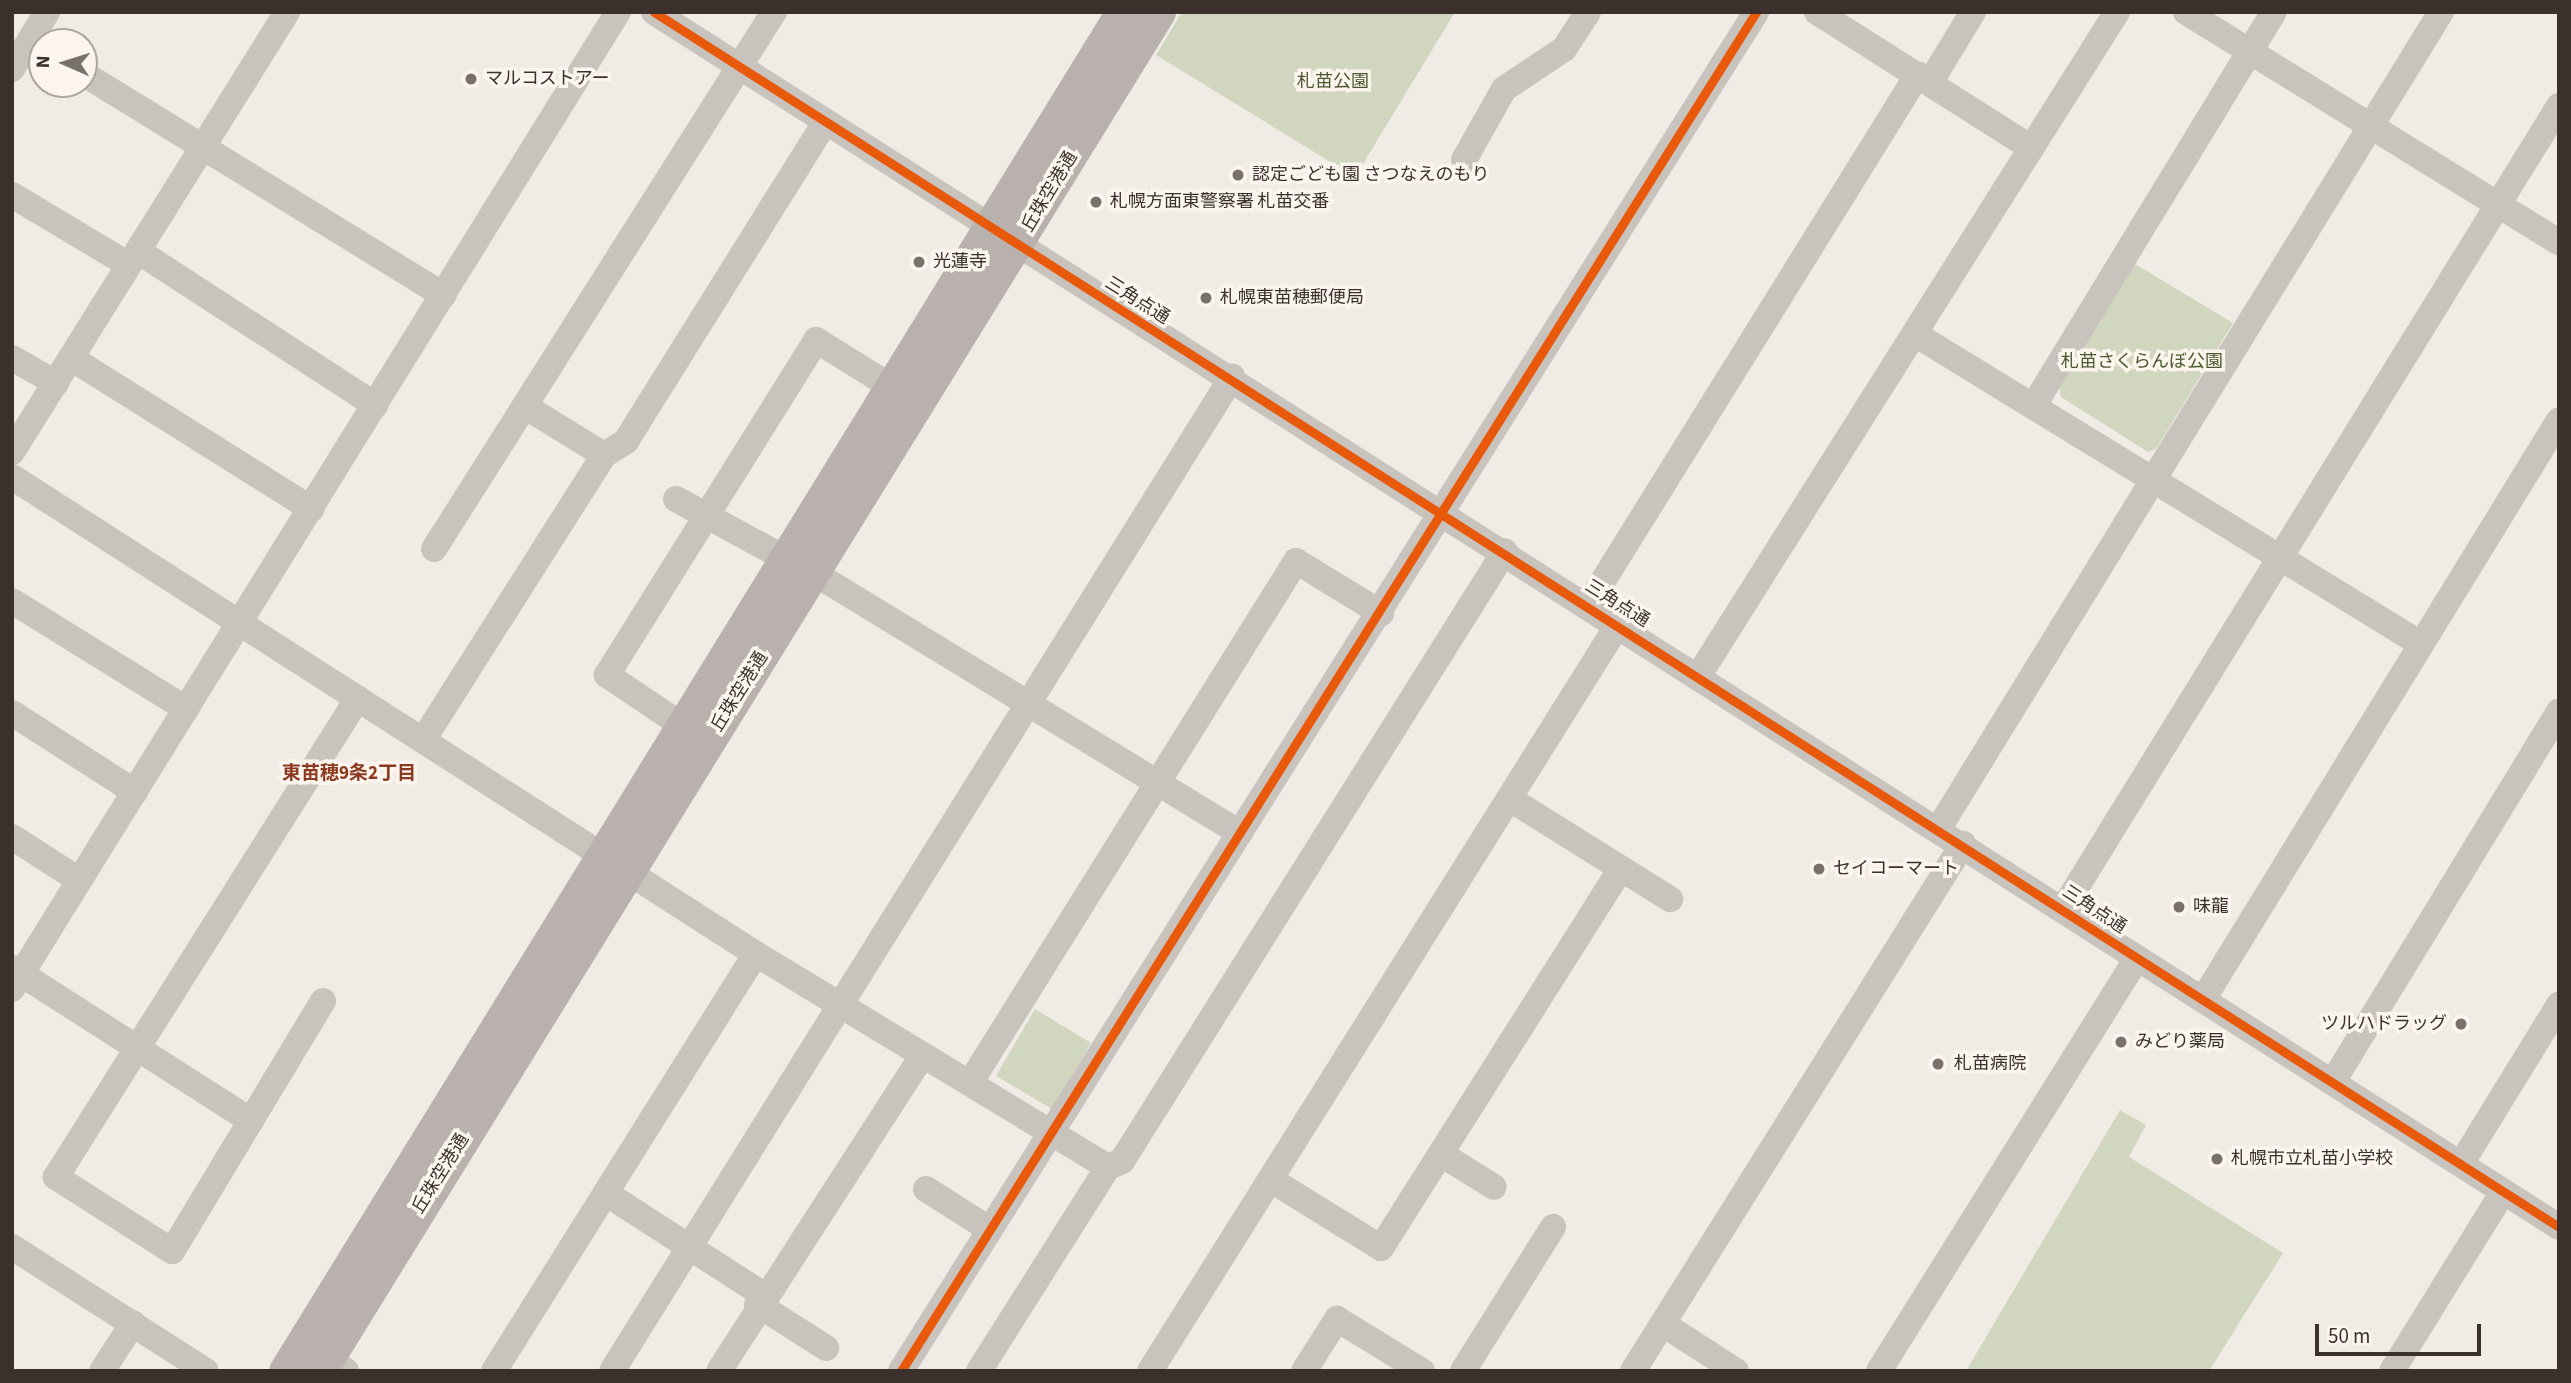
<!DOCTYPE html>
<meta charset="utf-8">
<style>
body{margin:0}
#map{position:relative;width:2571px;height:1383px;overflow:hidden;background:#f0ebe5;font-family:"Source Sans 3","Noto Sans JP",sans-serif}
div>[style]{position:absolute}
.green>*{inset:0;background:#d1d6bf}
.minor>*{height:26px;margin:-13px;padding:0 13px;transform-origin:13px;border-radius:13px;background:#c9c3be}
.major>*{height:33px;margin:-16.5px;padding:0 16.5px;transform-origin:16.5px;border-radius:16.5px;background:#b8b1ad}
.cycleway>*{height:9px;margin:-4.5px;padding:0 4.5px;transform-origin:4.5px;border-radius:4.5px;background:#e8590c}
.dots>*{width:19px;height:19px;translate:-50% -50%;box-sizing:border-box;border:4px solid #fbf5ee;border-radius:50%}
span{translate:-50% -50%;white-space:nowrap;text-align:center;line-height:1.15;-webkit-text-stroke:7px #fbf5ee;paint-order:stroke}
.poi-label{font-size:18px;color:#3b302b}
.left{translate:0 -50%;text-align:left}
.right{translate:-100% -50%;text-align:right}
.park-label{font-size:18px;color:#4a5a2e}
.street-label{font-size:18px;color:#3b302b}
.neighbourhood-label{font-size:19px;color:#8c3b22;font-weight:700}
.frame{position:absolute;inset:0;border:14px solid #3b302b;pointer-events:none}
.north{position:absolute;left:28px;top:28px;width:70px;height:70px;box-sizing:border-box;background:#fbf5ee;border:2px solid #aea6a0;border-radius:50%;rotate:273deg;font-size:19px;font-weight:700;line-height:28px;text-align:center;color:#3b302b}
.north::after{content:'';display:block;margin:auto;width:24px;height:32px;background:#7a716c;clip-path:polygon(50% 0,100% 100%,50% 72%,0 100%)}
.scale{position:absolute;left:2315px;top:1324px;width:166px;height:32px;box-sizing:border-box;border:4px solid #3b302b;border-top:0;padding-left:9px;font-size:21px;line-height:24px;white-space:nowrap;color:#3b302b;-webkit-text-stroke:5px #fbf5ee;paint-order:stroke}
</style>
<div id="map">
<div class="green">
<i style="clip-path:polygon(1182px 12px,1455px 12px,1355px 177px,1156px 55px)"></i>
<i style="clip-path:polygon(2135px 264px,2233px 323px,2156px 449px,2148px 452px,2061px 397px,2059px 387px)"></i>
<i style="clip-path:polygon(1035px 1009px,1091px 1043px,1052px 1109px,996px 1076px)"></i>
<i style="clip-path:polygon(2120px 1110px,2146px 1125px,2129px 1157px,2283px 1253px,2209px 1371px,1966px 1371px)"></i>
</div>
<div class="minor">
<i style="left:654px;top:12px;width:2259px;rotate:32.53deg"></i>
<i style="left:1817px;top:12px;width:254px;rotate:32.4deg"></i>
<i style="left:2186px;top:12px;width:438px;rotate:31.7deg"></i>
<i style="left:12px;top:69px;width:67px;rotate:-58.4deg"></i>
<i style="left:84px;top:74px;width:422px;rotate:31.6deg"></i>
<i style="left:1931px;top:81px;width:81px;rotate:-58.7deg"></i>
<i style="left:1464px;top:160px;width:81px;rotate:-60.6deg"></i>
<i style="left:1504px;top:89px;width:72px;rotate:-33.7deg"></i>
<i style="left:1564px;top:49px;width:44px;rotate:-57deg"></i>
<i style="left:12px;top:195px;width:136px;rotate:30.9deg"></i>
<i style="left:138px;top:251px;width:283px;rotate:33deg"></i>
<i style="left:1915px;top:334px;width:593px;rotate:31.49deg"></i>
<i style="left:12px;top:358px;width:51px;rotate:29.6deg"></i>
<i style="left:71px;top:358px;width:284px;rotate:32.1deg"></i>
<i style="left:2034px;top:405px;width:460px;rotate:-58.6deg"></i>
<i style="left:526px;top:407px;width:92px;rotate:31.6deg"></i>
<i style="left:12px;top:452px;width:519px;rotate:-57.99deg"></i>
<i style="left:12px;top:477px;width:884px;rotate:32.67deg"></i>
<i style="left:756px;top:954px;width:411px;rotate:31.2deg"></i>
<i style="left:676px;top:499px;width:178px;rotate:28.6deg"></i>
<i style="left:832px;top:584px;width:478px;rotate:31.4deg"></i>
<i style="left:434px;top:549px;width:636px;rotate:-57.66deg"></i>
<i style="left:12px;top:601px;width:205px;rotate:31.8deg"></i>
<i style="left:1588px;top:605px;width:625px;rotate:-58.14deg"></i>
<i style="left:1699px;top:675px;width:784px;rotate:-57.77deg"></i>
<i style="left:12px;top:713px;width:146px;rotate:32.7deg"></i>
<i style="left:683px;top:726px;width:92px;rotate:-146.1deg"></i>
<i style="left:607px;top:675px;width:395px;rotate:-58deg"></i>
<i style="left:816px;top:340px;width:91px;rotate:31.9deg"></i>
<i style="left:425px;top:737px;width:334px;rotate:-57.6deg"></i>
<i style="left:604px;top:455px;width:26px;rotate:-32deg"></i>
<i style="left:626px;top:441px;width:376px;rotate:-58deg"></i>
<i style="left:1510px;top:799px;width:189px;rotate:32deg"></i>
<i style="left:1939px;top:828px;width:958px;rotate:-58.4deg"></i>
<i style="left:12px;top:837px;width:80px;rotate:32.7deg"></i>
<i style="left:2063px;top:909px;width:944px;rotate:-58.3deg"></i>
<i style="left:12px;top:968px;width:284px;rotate:32.6deg"></i>
<i style="left:12px;top:989px;width:1150px;rotate:-58.19deg"></i>
<i style="left:2204px;top:998px;width:678px;rotate:-58.44deg"></i>
<i style="left:323px;top:1001px;width:292px;rotate:121.1deg"></i>
<i style="left:172px;top:1251px;width:138px;rotate:-147.5deg"></i>
<i style="left:56px;top:1177px;width:566px;rotate:-57.77deg"></i>
<i style="left:2334px;top:1080px;width:432px;rotate:-58.6deg"></i>
<i style="left:970px;top:1083px;width:615px;rotate:-58.01deg"></i>
<i style="left:1296px;top:561px;width:100px;rotate:31.5deg"></i>
<i style="left:1441px;top:1154px;width:62px;rotate:31.9deg"></i>
<i style="left:2461px;top:1164px;width:187px;rotate:-58.4deg"></i>
<i style="left:1273px;top:1181px;width:127px;rotate:31.8deg"></i>
<i style="left:1381px;top:1248px;width:449px;rotate:-57.7deg"></i>
<i style="left:926px;top:1189px;width:75px;rotate:32.4deg"></i>
<i style="left:607px;top:1194px;width:187px;rotate:32.8deg"></i>
<i style="left:12px;top:1247px;width:230px;rotate:32.6deg"></i>
<i style="left:757px;top:1304px;width:82px;rotate:32.5deg"></i>
<i style="left:1663px;top:1324px;width:87px;rotate:32.8deg"></i>
<i style="left:327px;top:1358px;width:23px;rotate:34deg"></i>
<i style="left:102px;top:1371px;width:57px;rotate:-57.1deg"></i>
<i style="left:494px;top:1371px;width:492px;rotate:-57.9deg"></i>
<i style="left:612px;top:1371px;width:1172px;rotate:-58.05deg"></i>
<i style="left:719px;top:1371px;width:375px;rotate:-57.2deg"></i>
<i style="left:901px;top:1371px;width:1606px;rotate:-57.82deg"></i>
<i style="left:979px;top:1371px;width:241px;rotate:-57.7deg"></i>
<i style="left:1108px;top:1167px;width:15px;rotate:-23deg"></i>
<i style="left:1122px;top:1161px;width:720px;rotate:-57.88deg"></i>
<i style="left:1150px;top:1371px;width:883px;rotate:-57.91deg"></i>
<i style="left:1304px;top:1371px;width:62px;rotate:-57.6deg"></i>
<i style="left:1337px;top:1319px;width:100px;rotate:31.5deg"></i>
<i style="left:1463px;top:1371px;width:170px;rotate:-58deg"></i>
<i style="left:1633px;top:1371px;width:622px;rotate:-57.95deg"></i>
<i style="left:1879px;top:1371px;width:487px;rotate:-58deg"></i>
<i style="left:2392px;top:1371px;width:211px;rotate:-58.2deg"></i>
</div>
<div class="major">
<i style="left:285px;top:1371px;width:1596px;rotate:-58.37deg"></i>
<i style="left:320px;top:1371px;width:1597px;rotate:-58.31deg"></i>
</div>
<div class="cycleway">
<i style="left:654px;top:12px;width:2259px;rotate:32.53deg"></i>
<i style="left:901px;top:1371px;width:1606px;rotate:-57.82deg"></i>
</div>
<div class="dots">
<i style="left:471px;top:79px;background:#7a716c"></i>
<i style="left:1238px;top:175px;background:#7a716c"></i>
<i style="left:1096px;top:202px;background:#7a716c"></i>
<i style="left:919px;top:262px;background:#7a716c"></i>
<i style="left:1206px;top:298px;background:#7a716c"></i>
<i style="left:1819px;top:869px;background:#7a716c"></i>
<i style="left:2179px;top:907px;background:#7a716c"></i>
<i style="left:2461px;top:1024px;background:#7a716c"></i>
<i style="left:2121px;top:1042px;background:#7a716c"></i>
<i style="left:1938px;top:1064px;background:#7a716c"></i>
<i style="left:2217px;top:1159px;background:#7a716c"></i>
</div>
<div class="poi-label">
<span class="left" style="left:485px;top:79px">マルコストアー</span>
<span class="left" style="left:1252px;top:175px">認定ごども園 さつなえのもり</span>
<span class="left" style="left:1110px;top:202px">札幌方面東警察署 札苗交番</span>
<span class="left" style="left:933px;top:262px">光蓮寺</span>
<span class="left" style="left:1220px;top:298px">札幌東苗穂郵便局</span>
<span class="left" style="left:1833px;top:869px">セイコーマート</span>
<span class="left" style="left:2193px;top:907px">味龍</span>
<span class="right" style="left:2447px;top:1024px">ツルハドラッグ</span>
<span class="left" style="left:2135px;top:1042px">みどり薬局</span>
<span class="left" style="left:1954px;top:1064px">札苗病院</span>
<span class="left" style="left:2231px;top:1159px">札幌市立札苗小学校</span>
</div>
<div class="park-label">
<span style="left:1333px;top:82px">札苗公園</span>
<span style="left:2142px;top:362px">札苗さくらんぼ公園</span>
</div>
<div class="street-label">
<span style="left:1050px;top:192px;rotate:-59deg">丘珠空港通</span>
<span style="left:1137px;top:301px;rotate:32deg">三角点通</span>
<span style="left:1617px;top:604px;rotate:32deg">三角点通</span>
<span style="left:740px;top:692px;rotate:-58deg">丘珠空港通</span>
<span style="left:2094px;top:910px;rotate:33deg">三角点通</span>
<span style="left:441px;top:1174px;rotate:-58deg">丘珠空港通</span>
</div>
<div class="neighbourhood-label">
<span style="left:349px;top:774px">東苗穂9条2丁目</span>
</div>
<div class="frame"></div>
<div class="north">N</div>
<div class="scale">50 m</div>
</div>
